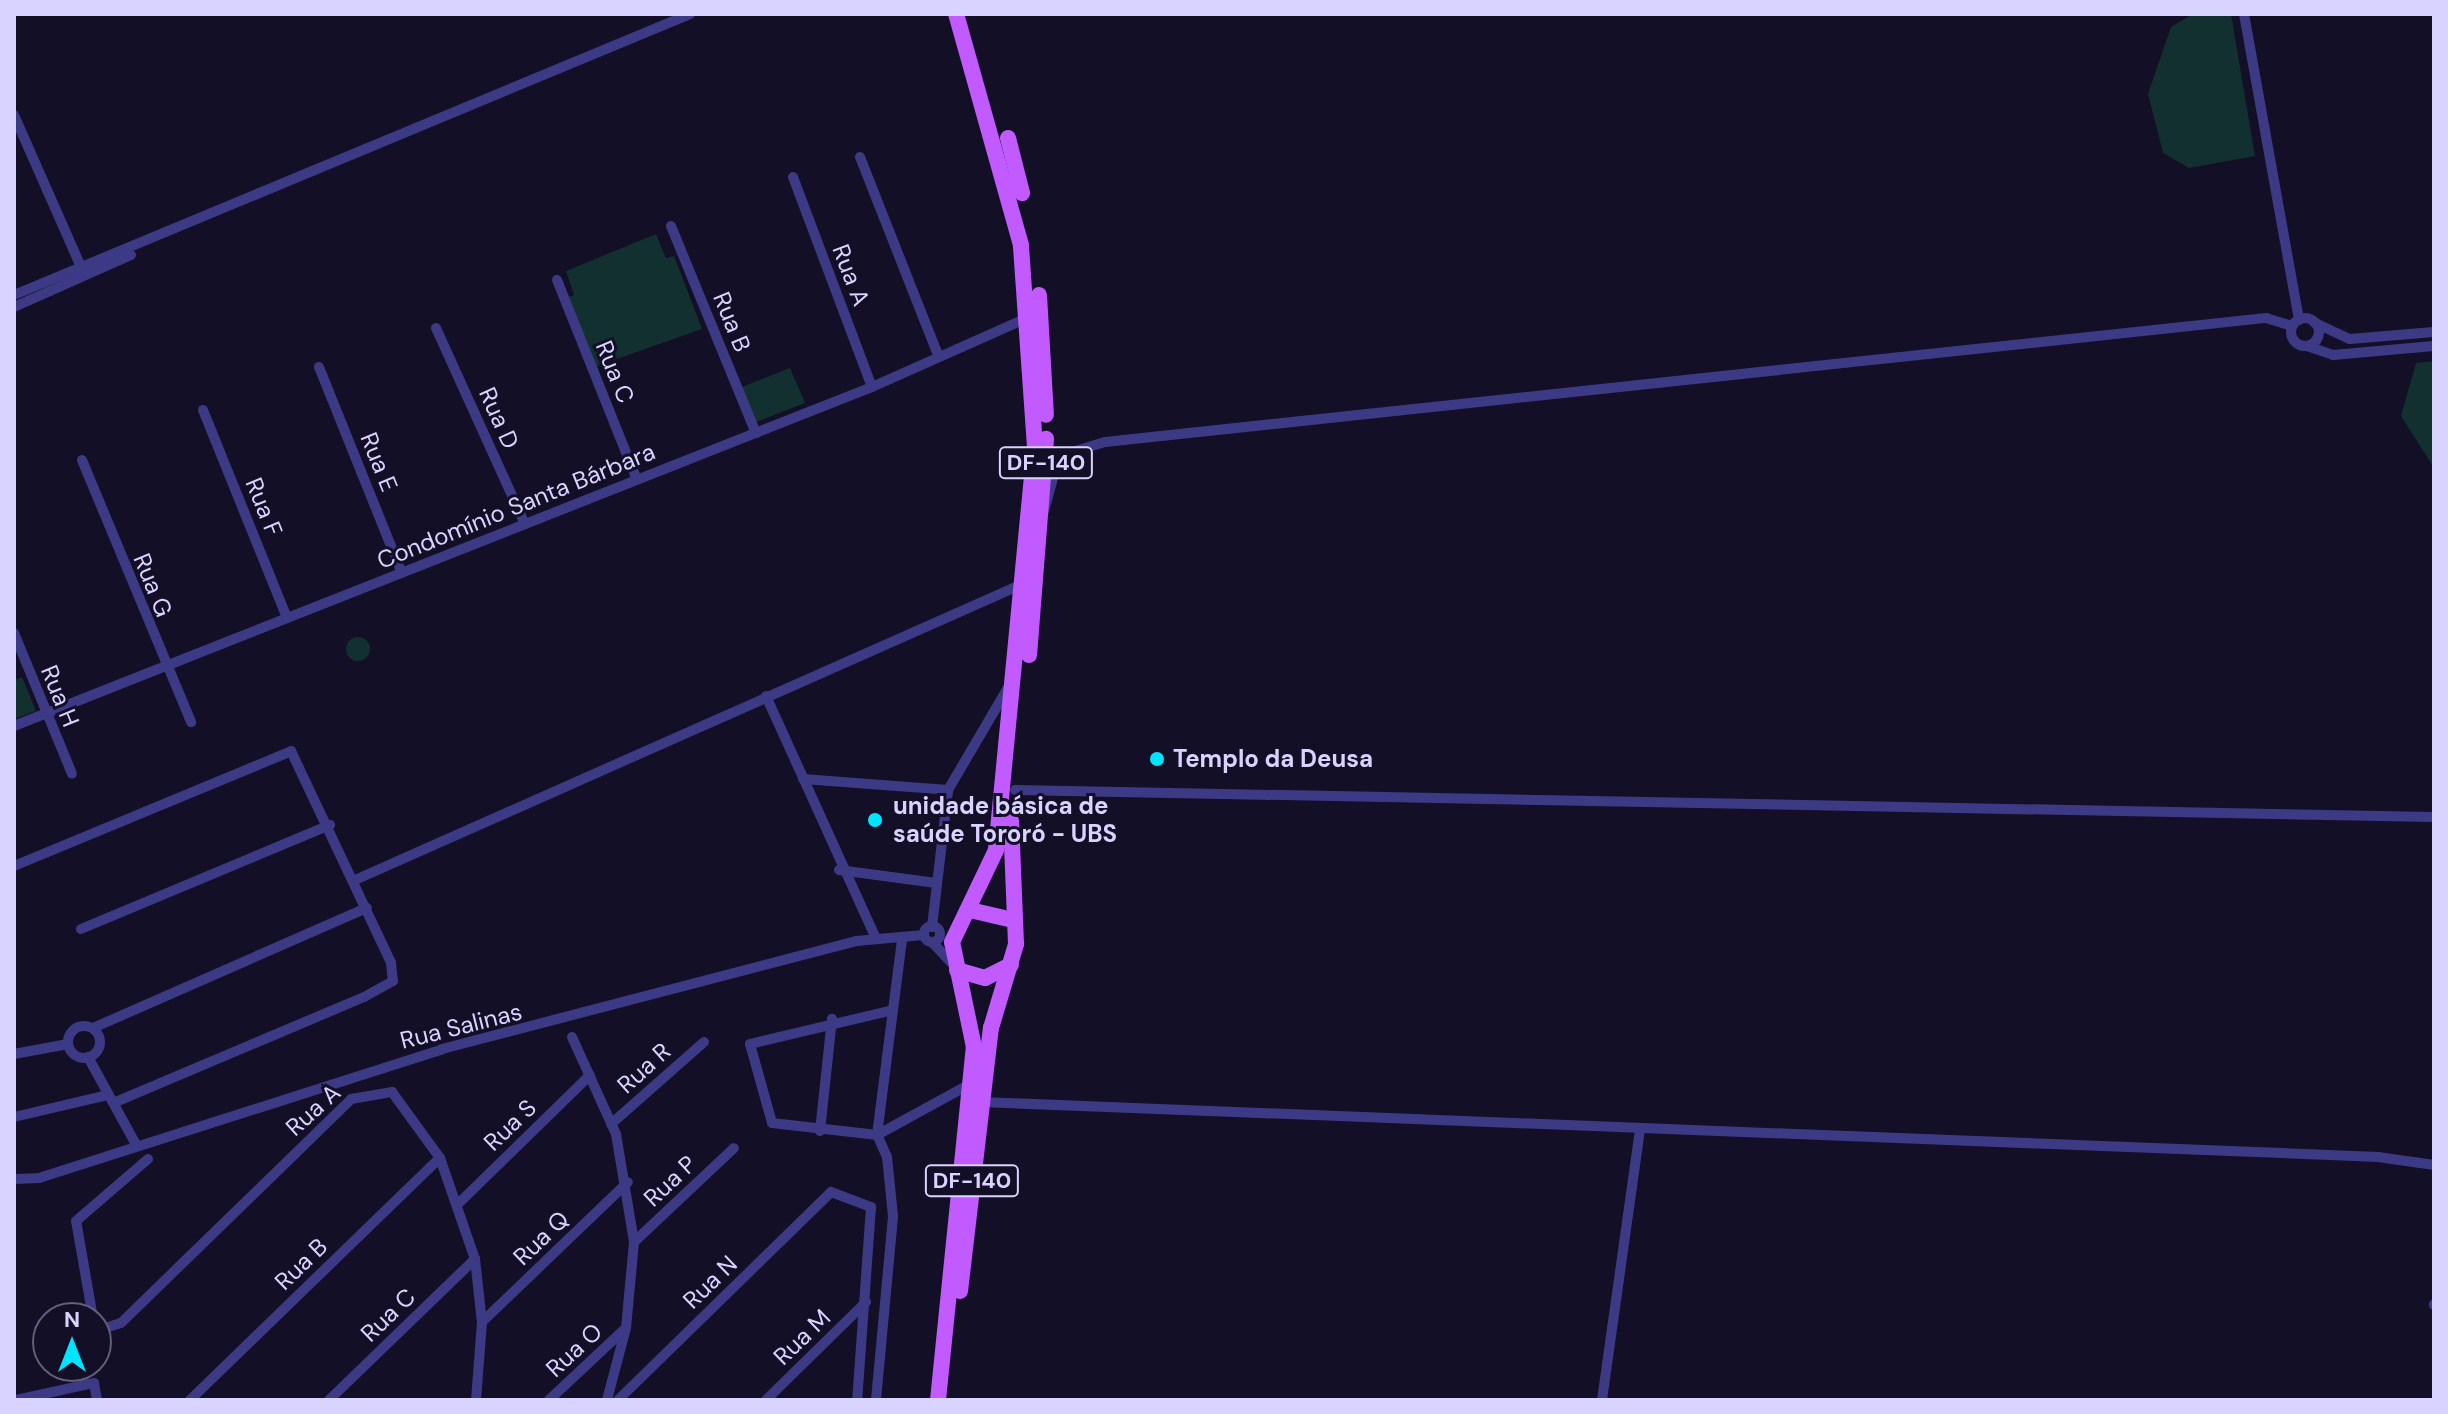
<!DOCTYPE html>
<meta charset="utf-8">
<style>
body{margin:0}
#map{position:relative;width:2448px;height:1414px;overflow:hidden;background:#130f26;font-family:"DM Sans",sans-serif}
div>[style]{position:absolute}
.green>*{inset:0;background:#12302f}
.round{border-radius:50%}
.minor>*{height:10px;margin:-5px;padding:0 5px;transform-origin:5px;border-radius:5px;background:#3d3a85}
.minor>.ring{margin:-5px;padding:0;box-sizing:content-box;background:none;border:10px solid #3d3a85;border-radius:50%}
.primary>*{height:16px;margin:-8px;padding:0 8px;transform-origin:8px;border-radius:8px;background:#c25bff}
.dots>*{width:22px;height:22px;translate:-50% -50%;box-sizing:border-box;border:4px solid #130f26;border-radius:50%}
span{translate:-50% -50%;white-space:nowrap;text-align:center;line-height:1.15;-webkit-text-stroke:6px #130f26;paint-order:stroke}
.shield-label span{padding:2px 6px;background:#130f26;border:2px solid;border-radius:6px;-webkit-text-stroke-width:0}
.shield-label{font-size:22px;color:#d9d4ff;font-weight:700}
.street-label{font-size:24px;color:#d9d4ff}
.poi-label{font-size:24px;color:#d9d4ff;font-weight:700}
.left{translate:0 -50%;text-align:left}
.frame{position:absolute;inset:0;border:16px solid #d9d4ff;pointer-events:none}
.north{position:absolute;left:32px;top:1302px;width:80px;height:80px;box-sizing:border-box;background:#130f26;border:2px solid #625e7d;border-radius:50%;rotate:0deg;font-size:22px;font-weight:700;line-height:32px;text-align:center;color:#d9d4ff}
.north::after{content:'';display:block;margin:auto;width:28px;height:36px;background:#00e5ff;clip-path:polygon(50% 0,100% 100%,50% 72%,0 100%)}
</style>
<div id="map">
<div class="green">
<i style="clip-path:polygon(2193px 14px,2231px 14px,2255px 156px,2189px 168px,2163px 153px,2148px 94px,2171px 27px)"></i>
<i style="clip-path:polygon(656px 234px,666px 258px,674px 256px,702px 329px,594px 367px,566px 298px,574px 295px,566px 271px)"></i>
<i style="clip-path:polygon(2434px 361px,2434px 468px,2401px 416px,2416px 363px)"></i>
<i style="clip-path:polygon(790px 368px,805px 403px,754px 423px,739px 388px)"></i>
<i class="round" style="left:346px;top:637px;width:24px;height:24px"></i>
<i style="clip-path:polygon(22px 677px,36px 711px,14px 719px,14px 680px)"></i>
</div>
<div class="minor">
<i style="left:2244px;top:14px;width:311px;rotate:79.8deg"></i>
<i style="left:14px;top:115px;width:166px;rotate:66.2deg"></i>
<i style="left:860px;top:157px;width:213px;rotate:68.5deg"></i>
<i style="left:793px;top:177px;width:224px;rotate:69.4deg"></i>
<i style="left:671px;top:226px;width:224px;rotate:67.7deg"></i>
<i style="left:557px;top:280px;width:215px;rotate:68.2deg"></i>
<i style="left:14px;top:295px;width:732px;rotate:-22.57deg"></i>
<i style="left:14px;top:307px;width:128px;rotate:-24deg"></i>
<i class="ring" style="left:2291px;top:318px;width:18px;height:18px"></i>
<i style="left:2315px;top:323px;width:38px;rotate:25deg"></i>
<i style="left:2350px;top:339px;width:84px;rotate:-4.8deg"></i>
<i style="left:436px;top:328px;width:215px;rotate:65.6deg"></i>
<i style="left:2307px;top:346px;width:28px;rotate:19deg"></i>
<i style="left:2333px;top:355px;width:101px;rotate:-5.1deg"></i>
<i style="left:319px;top:367px;width:222px;rotate:68.1deg"></i>
<i style="left:203px;top:410px;width:224px;rotate:68deg"></i>
<i style="left:82px;top:460px;width:284px;rotate:67.4deg"></i>
<i style="left:1044px;top:511px;width:57px;rotate:-74.7deg"></i>
<i style="left:1059px;top:456px;width:48px;rotate:-16.9deg"></i>
<i style="left:1105px;top:442px;width:1168px;rotate:-6.1deg"></i>
<i style="left:2266px;top:318px;width:27px;rotate:17deg"></i>
<i style="left:14px;top:633px;width:152px;rotate:67.6deg"></i>
<i style="left:766px;top:696px;width:266px;rotate:65.6deg"></i>
<i style="left:14px;top:726px;width:923px;rotate:-21.56deg"></i>
<i style="left:872px;top:387px;width:172px;rotate:-24deg"></i>
<i style="left:803px;top:779px;width:145px;rotate:4.3deg"></i>
<i style="left:1015px;top:790px;width:1419px;rotate:1.09deg"></i>
<i style="left:14px;top:866px;width:300px;rotate:-22.5deg"></i>
<i style="left:291px;top:751px;width:234px;rotate:64.7deg"></i>
<i style="left:391px;top:963px;width:18px;rotate:84deg"></i>
<i style="left:393px;top:981px;width:33px;rotate:151deg"></i>
<i style="left:364px;top:997px;width:270px;rotate:157.1deg"></i>
<i style="left:839px;top:870px;width:98px;rotate:7.6deg"></i>
<i style="left:355px;top:880px;width:733px;rotate:-23.91deg"></i>
<i class="ring" style="left:924px;top:926px;width:6px;height:6px"></i>
<i style="left:932px;top:927px;width:138px;rotate:-83.3deg"></i>
<i style="left:948px;top:790px;width:121px;rotate:-59.6deg"></i>
<i style="left:81px;top:929px;width:270px;rotate:-22.7deg"></i>
<i style="left:932px;top:942px;width:34px;rotate:47deg"></i>
<i style="left:893px;top:1010px;width:147px;rotate:166.6deg"></i>
<i style="left:750px;top:1044px;width:82px;rotate:74.4deg"></i>
<i style="left:772px;top:1123px;width:106px;rotate:6.5deg"></i>
<i style="left:877px;top:1135px;width:106px;rotate:-28.7deg"></i>
<i class="ring" style="left:68px;top:1026px;width:22px;height:22px"></i>
<i style="left:93px;top:1028px;width:299px;rotate:-23.7deg"></i>
<i style="left:572px;top:1037px;width:107px;rotate:65.6deg"></i>
<i style="left:616px;top:1134px;width:109px;rotate:80.5deg"></i>
<i style="left:634px;top:1242px;width:86px;rotate:95.3deg"></i>
<i style="left:626px;top:1328px;width:74px;rotate:104.8deg"></i>
<i style="left:14px;top:1054px;width:55px;rotate:-10.5deg"></i>
<i style="left:88px;top:1057px;width:98px;rotate:61.3deg"></i>
<i style="left:981px;top:1102px;width:1398px;rotate:2.25deg"></i>
<i style="left:2378px;top:1157px;width:57px;rotate:8.1deg"></i>
<i style="left:14px;top:1117px;width:97px;rotate:-13.2deg"></i>
<i style="left:611px;top:1124px;width:124px;rotate:-41.4deg"></i>
<i style="left:820px;top:1131px;width:113px;rotate:-83.9deg"></i>
<i style="left:14px;top:1179px;width:25px;rotate:-2deg"></i>
<i style="left:39px;top:1178px;width:423px;rotate:-17.7deg"></i>
<i style="left:442px;top:1049px;width:428px;rotate:-14.6deg"></i>
<i style="left:856px;top:941px;width:68px;rotate:-5deg"></i>
<i style="left:459px;top:1203px;width:183px;rotate:-44.3deg"></i>
<i style="left:634px;top:1242px;width:137px;rotate:-43.2deg"></i>
<i style="left:2434px;top:1305px;width:1px;rotate:-90deg"></i>
<i style="left:93px;top:1318px;width:98px;rotate:-99.9deg"></i>
<i style="left:76px;top:1221px;width:95px;rotate:-40.7deg"></i>
<i style="left:482px;top:1322px;width:202px;rotate:-43.8deg"></i>
<i style="left:96px;top:1331px;width:26px;rotate:-18deg"></i>
<i style="left:121px;top:1323px;width:321px;rotate:-44.2deg"></i>
<i style="left:351px;top:1099px;width:42px;rotate:-9.7deg"></i>
<i style="left:392px;top:1092px;width:82px;rotate:54deg"></i>
<i style="left:440px;top:1158px;width:107px;rotate:70.9deg"></i>
<i style="left:475px;top:1259px;width:63px;rotate:83.7deg"></i>
<i style="left:482px;top:1322px;width:78px;rotate:94.4deg"></i>
<i style="left:16px;top:1400px;width:80px;rotate:-12.3deg"></i>
<i style="left:94px;top:1383px;width:17px;rotate:80deg"></i>
<i style="left:190px;top:1400px;width:348px;rotate:-44.1deg"></i>
<i style="left:329px;top:1400px;width:203px;rotate:-44deg"></i>
<i style="left:549px;top:1400px;width:105px;rotate:-43.1deg"></i>
<i style="left:618px;top:1400px;width:298px;rotate:-44.3deg"></i>
<i style="left:831px;top:1192px;width:43px;rotate:20.6deg"></i>
<i style="left:871px;top:1207px;width:194px;rotate:94.1deg"></i>
<i style="left:766px;top:1400px;width:140px;rotate:-44.4deg"></i>
<i style="left:876px;top:1400px;width:185px;rotate:-84.7deg"></i>
<i style="left:893px;top:1216px;width:59px;rotate:-95.8deg"></i>
<i style="left:887px;top:1157px;width:24px;rotate:-114deg"></i>
<i style="left:877px;top:1135px;width:198px;rotate:-82.7deg"></i>
<i style="left:1602px;top:1400px;width:274px;rotate:-82deg"></i>
</div>
<div class="primary">
<i style="left:1008px;top:138px;width:57px;rotate:75.7deg"></i>
<i style="left:1039px;top:295px;width:120px;rotate:86.7deg"></i>
<i style="left:1029px;top:655px;width:217px;rotate:-85.5deg"></i>
<i style="left:970px;top:910px;width:44px;rotate:13.1deg"></i>
<i style="left:957px;top:970px;width:29px;rotate:16deg"></i>
<i style="left:985px;top:978px;width:29px;rotate:-27deg"></i>
<i style="left:960px;top:1291px;width:265px;rotate:-83.3deg"></i>
<i style="left:991px;top:1028px;width:88px;rotate:-73.4deg"></i>
<i style="left:1016px;top:944px;width:123px;rotate:-92.3deg"></i>
<i style="left:938px;top:1400px;width:355px;rotate:-84.2deg"></i>
<i style="left:974px;top:1047px;width:107px;rotate:-101.8deg"></i>
<i style="left:952px;top:942px;width:102px;rotate:-64.4deg"></i>
<i style="left:996px;top:850px;width:405px;rotate:-84.5deg"></i>
<i style="left:1035px;top:447px;width:202px;rotate:-94deg"></i>
<i style="left:1021px;top:245px;width:240px;rotate:-105.7deg"></i>
</div>
<div class="dots">
<i style="left:1157px;top:759px;background:#00e5ff"></i>
<i style="left:875px;top:820px;background:#00e5ff"></i>
</div>
<div class="shield-label">
<span style="left:1046px;top:463px">DF-140</span>
<span style="left:972px;top:1181px">DF-140</span>
</div>
<div class="street-label">
<span style="left:851px;top:275px;rotate:69deg">Rua A</span>
<span style="left:732px;top:322px;rotate:68deg">Rua B</span>
<span style="left:615px;top:372px;rotate:68deg">Rua C</span>
<span style="left:499px;top:418px;rotate:66deg">Rua D</span>
<span style="left:379px;top:462px;rotate:68deg">Rua E</span>
<span style="left:516px;top:506px;rotate:-22deg">Condomínio Santa Bárbara</span>
<span style="left:264px;top:507px;rotate:68deg">Rua F</span>
<span style="left:153px;top:585px;rotate:68deg">Rua G</span>
<span style="left:60px;top:696px;rotate:68deg">Rua H</span>
<span style="left:461px;top:1026px;rotate:-14deg">Rua Salinas</span>
<span style="left:644px;top:1068px;rotate:-42deg">Rua R</span>
<span style="left:313px;top:1110px;rotate:-42deg">Rua A</span>
<span style="left:510px;top:1125px;rotate:-44deg">Rua S</span>
<span style="left:670px;top:1181px;rotate:-43deg">Rua P</span>
<span style="left:541px;top:1238px;rotate:-44deg">Rua Q</span>
<span style="left:301px;top:1264px;rotate:-44deg">Rua B</span>
<span style="left:710px;top:1282px;rotate:-44deg">Rua N</span>
<span style="left:388px;top:1315px;rotate:-44deg">Rua C</span>
<span style="left:802px;top:1337px;rotate:-44deg">Rua M</span>
<span style="left:574px;top:1350px;rotate:-43deg">Rua O</span>
</div>
<div class="poi-label">
<span class="left" style="left:1173px;top:759px">Templo da Deusa</span>
<span class="left" style="left:893px;top:820px">unidade básica de<br>saúde Tororó - UBS</span>
</div>
<div class="frame"></div>
<div class="north">N</div>
</div>
